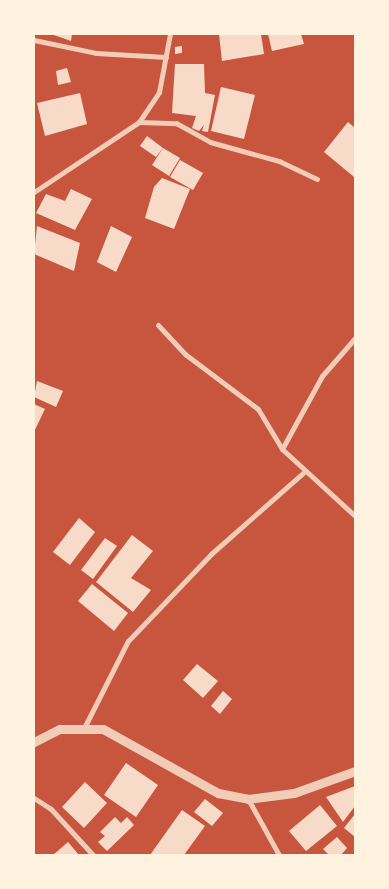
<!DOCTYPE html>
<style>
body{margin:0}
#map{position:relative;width:389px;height:889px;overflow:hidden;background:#c8553d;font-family:Georgia,serif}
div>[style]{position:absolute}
.building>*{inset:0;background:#f7dbc8}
.minor>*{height:5px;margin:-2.5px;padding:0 2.5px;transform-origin:2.5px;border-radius:2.5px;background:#f1ccb7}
.tertiary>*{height:9px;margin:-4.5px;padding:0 4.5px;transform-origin:4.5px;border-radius:4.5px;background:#f1ccb7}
span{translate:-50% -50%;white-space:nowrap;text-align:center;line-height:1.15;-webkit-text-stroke:5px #fff3e0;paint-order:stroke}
.frame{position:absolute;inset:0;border:35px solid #fff3e0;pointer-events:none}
</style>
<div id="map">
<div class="building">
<i style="clip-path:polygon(51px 34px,72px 34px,71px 41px)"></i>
<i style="clip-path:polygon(219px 34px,261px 34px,264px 54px,222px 61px)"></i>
<i style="clip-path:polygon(268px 34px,301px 34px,304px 44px,272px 51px)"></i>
<i style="clip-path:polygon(182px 46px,182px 53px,175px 54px,175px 47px)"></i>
<i style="clip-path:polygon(175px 64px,204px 64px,205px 93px,215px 95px,208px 132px,202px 131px,204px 125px,199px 131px,192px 128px,196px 116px,172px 113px)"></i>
<i style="clip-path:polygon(67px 68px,71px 82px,58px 85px,56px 71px)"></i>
<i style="clip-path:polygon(221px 87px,255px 95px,244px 139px,211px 131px)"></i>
<i style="clip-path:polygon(80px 93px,87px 124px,45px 136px,37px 103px)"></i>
<i style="clip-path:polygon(348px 122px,355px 128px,354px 177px,324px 152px)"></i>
<i style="clip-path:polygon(147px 136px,163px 148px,156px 157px,140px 146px)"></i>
<i style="clip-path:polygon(163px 148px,180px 158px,169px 176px,152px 165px)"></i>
<i style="clip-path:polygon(180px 160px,203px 173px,193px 190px,170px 177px)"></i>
<i style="clip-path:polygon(162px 178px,190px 189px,174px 229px,145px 218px,154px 187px)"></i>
<i style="clip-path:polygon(71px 189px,92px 199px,75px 230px,36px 213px,46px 194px,65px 201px)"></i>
<i style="clip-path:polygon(37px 226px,80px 243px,74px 271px,34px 254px)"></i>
<i style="clip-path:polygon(111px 226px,132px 237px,116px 272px,97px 262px)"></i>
<i style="clip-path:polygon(37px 381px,63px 391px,56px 407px,34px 397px)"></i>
<i style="clip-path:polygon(34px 404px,45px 409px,34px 432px)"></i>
<i style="clip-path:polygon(79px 518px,95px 532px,70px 565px,53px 552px)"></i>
<i style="clip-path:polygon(132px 535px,153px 551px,131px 578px,151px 590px,133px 612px,96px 582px)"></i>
<i style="clip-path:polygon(105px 538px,117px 546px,93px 579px,81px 570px)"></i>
<i style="clip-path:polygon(92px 584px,128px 613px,114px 631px,78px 601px)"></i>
<i style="clip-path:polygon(197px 664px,218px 681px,203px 698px,183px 680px)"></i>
<i style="clip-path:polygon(223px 691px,232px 699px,220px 714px,211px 706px)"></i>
<i style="clip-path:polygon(126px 763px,158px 785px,136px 817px,104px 795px)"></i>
<i style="clip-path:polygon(85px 782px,107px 803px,84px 828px,62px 807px)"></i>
<i style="clip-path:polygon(355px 786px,355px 806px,343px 822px,326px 797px)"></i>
<i style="clip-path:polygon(205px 799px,223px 813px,212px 826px,194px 812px)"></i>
<i style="clip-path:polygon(320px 805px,337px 826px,306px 851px,289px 831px)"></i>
<i style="clip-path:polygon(182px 810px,205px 826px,184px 855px,150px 855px)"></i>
<i style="clip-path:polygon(355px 814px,355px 837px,344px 828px)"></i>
<i style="clip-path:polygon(115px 817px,121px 823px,127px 817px,134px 825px,107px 851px,98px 842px,105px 836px,100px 832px)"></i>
<i style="clip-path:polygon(337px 837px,347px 848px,341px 855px,329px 855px,323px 849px)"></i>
<i style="clip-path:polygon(68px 842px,79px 855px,53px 855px)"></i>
</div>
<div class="minor">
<i style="left:34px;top:40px;width:63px;rotate:11.8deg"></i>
<i style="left:96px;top:53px;width:70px;rotate:3.3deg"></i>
<i style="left:139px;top:122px;width:37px;rotate:2deg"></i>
<i style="left:176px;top:123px;width:39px;rotate:29deg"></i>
<i style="left:210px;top:142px;width:72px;rotate:15.4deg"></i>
<i style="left:279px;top:161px;width:42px;rotate:25.3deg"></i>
<i style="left:34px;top:192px;width:126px;rotate:-33.7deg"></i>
<i style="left:139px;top:122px;width:36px;rotate:-56deg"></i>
<i style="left:159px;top:92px;width:59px;rotate:-79.3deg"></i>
<i style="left:158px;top:325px;width:40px;rotate:47deg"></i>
<i style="left:185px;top:354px;width:91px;rotate:37deg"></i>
<i style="left:258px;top:409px;width:47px;rotate:59deg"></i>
<i style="left:355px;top:338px;width:50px;rotate:131deg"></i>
<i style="left:322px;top:376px;width:83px;rotate:118.7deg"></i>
<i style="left:282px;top:449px;width:99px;rotate:42.5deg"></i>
<i style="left:85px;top:726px;width:95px;rotate:-63.2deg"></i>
<i style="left:128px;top:641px;width:120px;rotate:-46.3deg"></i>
<i style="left:211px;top:554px;width:125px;rotate:-41.4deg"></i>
<i style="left:34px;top:798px;width:20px;rotate:33deg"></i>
<i style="left:51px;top:809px;width:62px;rotate:47.6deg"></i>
<i style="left:248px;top:799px;width:64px;rotate:61deg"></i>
</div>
<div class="tertiary">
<i style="left:34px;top:742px;width:29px;rotate:-27deg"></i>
<i style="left:60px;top:729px;width:43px"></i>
<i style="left:103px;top:729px;width:132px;rotate:29.1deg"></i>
<i style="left:218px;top:793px;width:31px;rotate:11deg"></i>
<i style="left:248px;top:799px;width:46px;rotate:-7.4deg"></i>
<i style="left:294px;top:793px;width:65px;rotate:-19.8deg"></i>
</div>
<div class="frame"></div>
</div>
